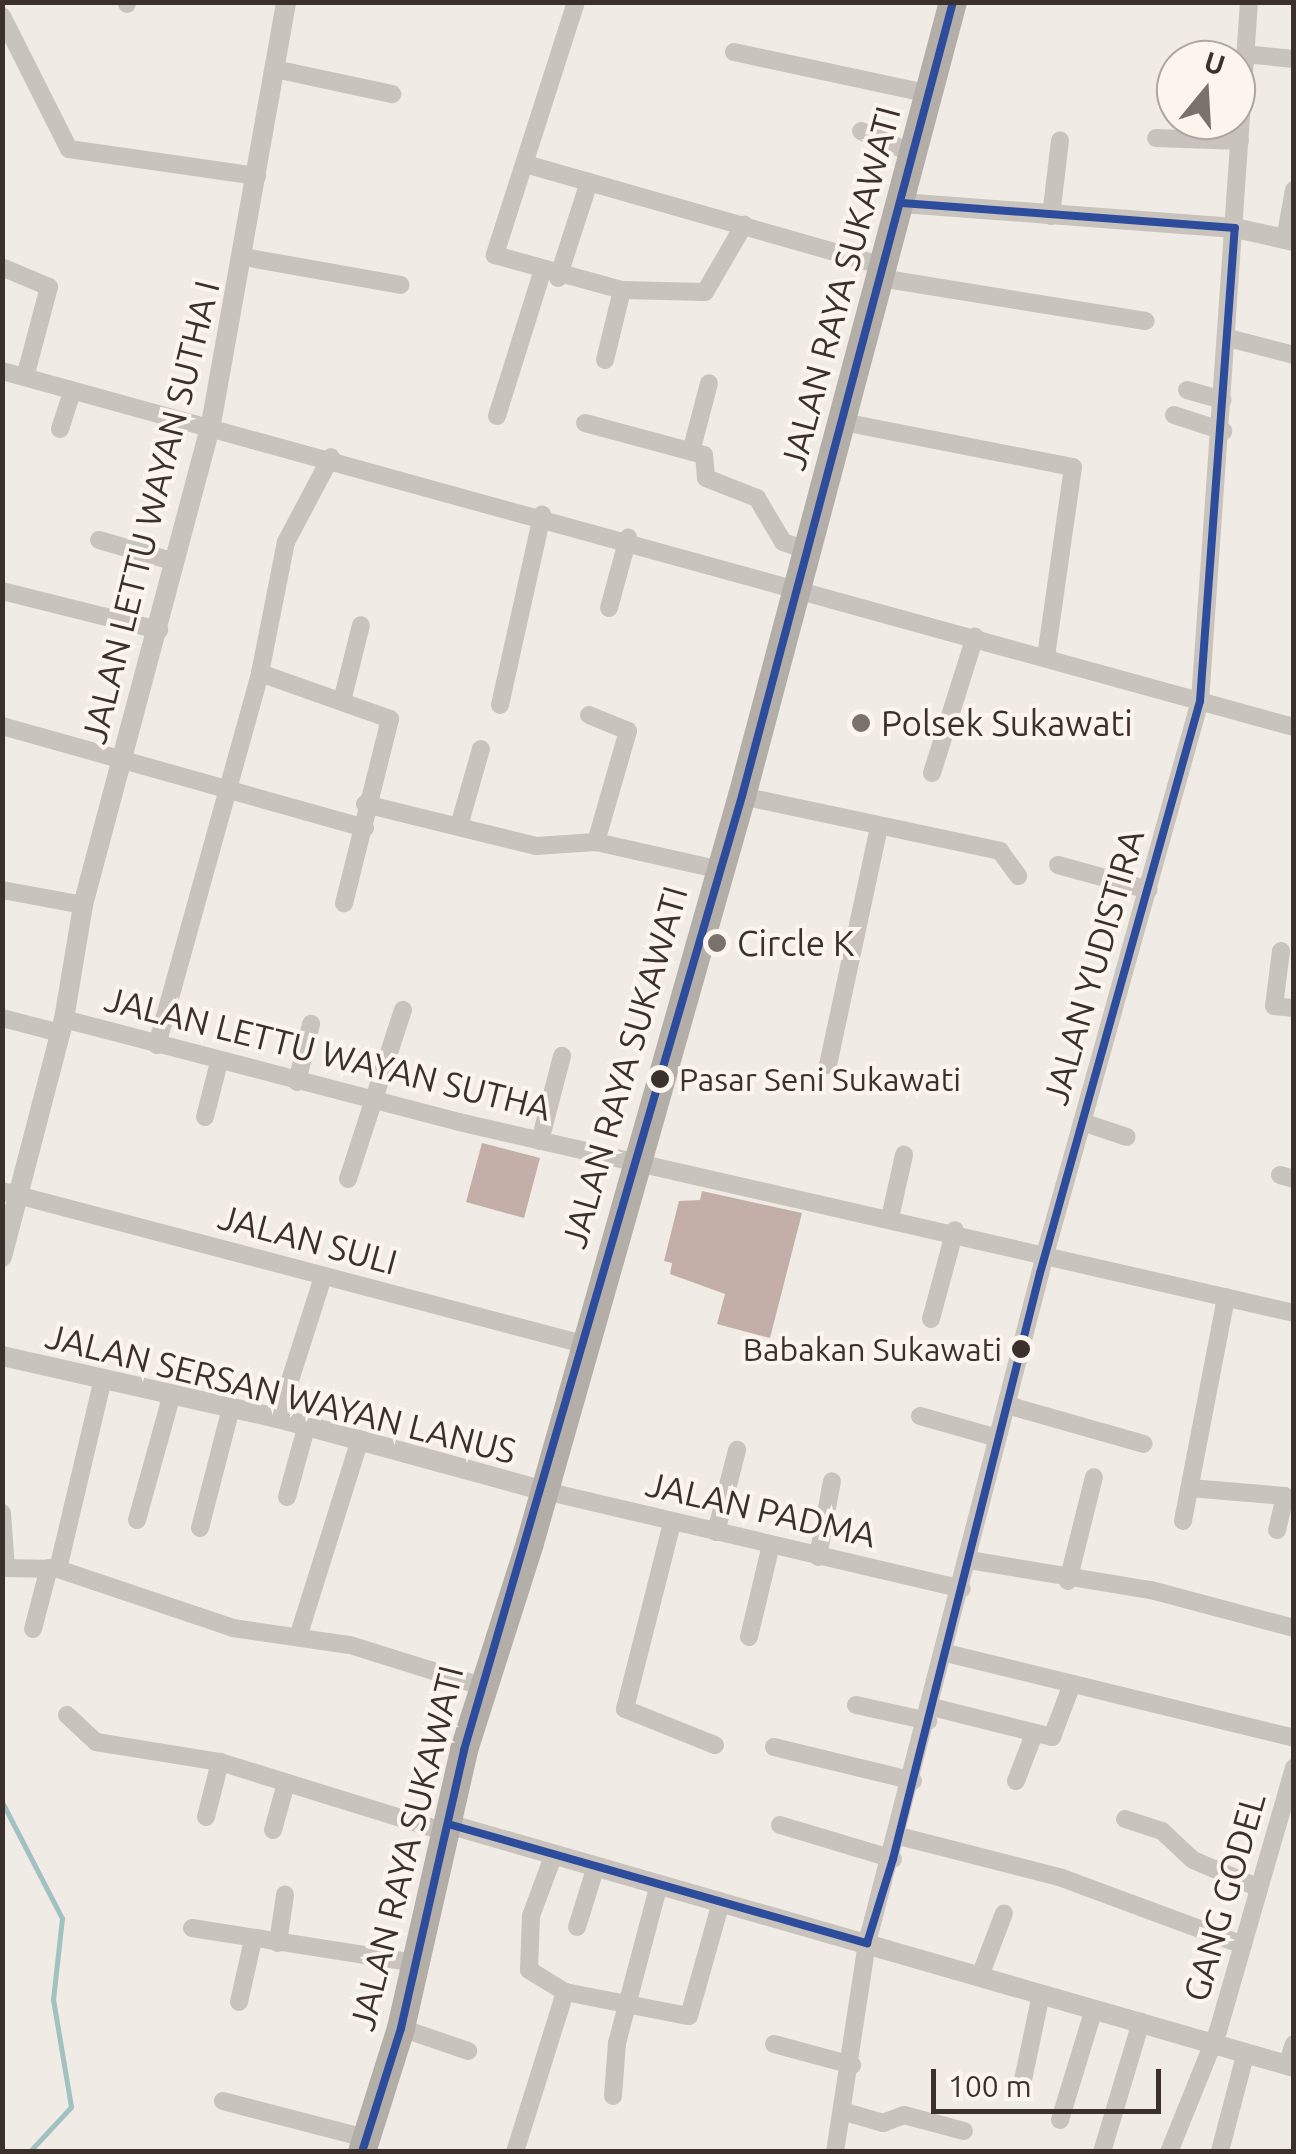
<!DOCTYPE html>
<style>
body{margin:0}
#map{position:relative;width:1296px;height:2154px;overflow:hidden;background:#f0ebe5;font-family:Ubuntu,sans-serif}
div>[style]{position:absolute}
.stream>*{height:5px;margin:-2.5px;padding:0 2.5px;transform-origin:2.5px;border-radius:2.5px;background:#a1c2c1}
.building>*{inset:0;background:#c3afa7}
.minor>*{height:18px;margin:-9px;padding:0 9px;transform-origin:9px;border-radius:9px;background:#c9c3be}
.tertiary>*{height:20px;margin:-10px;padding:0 10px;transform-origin:10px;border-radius:10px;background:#c9c3be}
.trunk>*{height:28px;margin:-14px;padding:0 14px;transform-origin:14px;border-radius:14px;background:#b4aea8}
.bus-1>*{height:8px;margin:-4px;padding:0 4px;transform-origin:4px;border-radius:4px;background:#2d4c9c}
.dots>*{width:28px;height:28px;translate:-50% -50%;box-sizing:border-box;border:5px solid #fbf5ee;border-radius:50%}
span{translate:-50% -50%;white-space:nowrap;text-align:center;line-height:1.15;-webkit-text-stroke:8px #fbf5ee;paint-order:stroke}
.bus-label{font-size:32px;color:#3b302b}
.left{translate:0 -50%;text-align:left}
.right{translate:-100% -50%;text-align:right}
.street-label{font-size:35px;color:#3b302b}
.poi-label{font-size:35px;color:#3b302b}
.frame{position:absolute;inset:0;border:5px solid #3b302b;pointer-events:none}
.north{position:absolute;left:1156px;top:40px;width:100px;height:100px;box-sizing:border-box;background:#fbf5ee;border:2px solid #aea6a0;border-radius:50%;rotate:18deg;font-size:28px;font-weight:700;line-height:40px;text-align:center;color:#3b302b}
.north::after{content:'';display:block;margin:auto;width:35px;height:45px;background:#7a716c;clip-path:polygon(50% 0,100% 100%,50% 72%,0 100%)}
.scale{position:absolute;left:931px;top:2069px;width:230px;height:45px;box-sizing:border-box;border:5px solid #3b302b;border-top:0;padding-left:12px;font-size:30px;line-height:35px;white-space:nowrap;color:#3b302b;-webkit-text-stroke:8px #fbf5ee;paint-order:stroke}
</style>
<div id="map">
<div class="stream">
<i style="left:2px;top:1802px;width:131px;rotate:62.7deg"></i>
<i style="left:62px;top:1918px;width:81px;rotate:96.3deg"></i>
<i style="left:53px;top:1999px;width:109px;rotate:80.5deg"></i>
<i style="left:71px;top:2107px;width:62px;rotate:133deg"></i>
</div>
<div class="building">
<i style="clip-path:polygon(482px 1143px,540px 1158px,524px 1218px,466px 1202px)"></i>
<i style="clip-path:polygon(702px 1191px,802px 1213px,770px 1338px,717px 1324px,725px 1294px,670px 1274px,672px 1263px,664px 1261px,679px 1201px,700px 1200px)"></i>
</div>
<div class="minor">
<i style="left:576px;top:2px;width:266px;rotate:107.8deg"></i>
<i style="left:495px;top:255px;width:132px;rotate:15.4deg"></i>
<i style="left:622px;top:290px;width:83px;rotate:1.4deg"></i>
<i style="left:705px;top:292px;width:78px;rotate:-59.8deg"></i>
<i style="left:127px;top:4px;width:2px;rotate:-90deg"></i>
<i style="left:2px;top:16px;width:149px;rotate:63.3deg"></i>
<i style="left:69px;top:149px;width:190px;rotate:8.2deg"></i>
<i style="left:734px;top:52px;width:200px;rotate:12.1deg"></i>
<i style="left:1244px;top:54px;width:50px;rotate:5.7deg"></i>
<i style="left:275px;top:69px;width:120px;rotate:12.1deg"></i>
<i style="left:861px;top:131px;width:58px;rotate:23.5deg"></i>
<i style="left:1156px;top:138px;width:84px;rotate:2deg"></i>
<i style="left:529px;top:165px;width:369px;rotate:15.9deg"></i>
<i style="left:1051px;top:216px;width:76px;rotate:-83.2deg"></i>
<i style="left:1285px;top:239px;width:50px;rotate:-79.6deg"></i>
<i style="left:244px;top:257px;width:159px;rotate:10.1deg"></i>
<i style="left:4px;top:268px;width:49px;rotate:22.9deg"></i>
<i style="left:49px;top:287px;width:93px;rotate:104.9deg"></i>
<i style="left:558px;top:278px;width:101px;rotate:-72.1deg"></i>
<i style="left:880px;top:278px;width:269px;rotate:9.2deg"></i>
<i style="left:1228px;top:338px;width:68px;rotate:14.4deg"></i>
<i style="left:605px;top:360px;width:72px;rotate:-76.3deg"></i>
<i style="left:2px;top:371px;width:1340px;rotate:15.41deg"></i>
<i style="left:1187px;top:390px;width:37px;rotate:16deg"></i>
<i style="left:1174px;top:415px;width:52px;rotate:18.1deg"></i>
<i style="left:497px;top:416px;width:151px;rotate:-72.6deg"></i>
<i style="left:843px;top:422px;width:234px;rotate:11.1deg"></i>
<i style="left:1073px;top:467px;width:192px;rotate:98.1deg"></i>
<i style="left:585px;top:423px;width:123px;rotate:15.1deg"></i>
<i style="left:704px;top:455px;width:23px;rotate:85deg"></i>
<i style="left:706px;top:478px;width:55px;rotate:21.4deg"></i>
<i style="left:757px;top:498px;width:51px;rotate:59.4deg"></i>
<i style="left:783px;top:542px;width:28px;rotate:19deg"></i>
<i style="left:60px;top:429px;width:40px;rotate:-72deg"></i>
<i style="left:692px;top:448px;width:67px;rotate:-75.3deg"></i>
<i style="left:99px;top:540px;width:79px;rotate:16.1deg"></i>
<i style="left:2px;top:591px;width:162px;rotate:14deg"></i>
<i style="left:609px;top:608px;width:73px;rotate:-74.8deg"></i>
<i style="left:260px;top:673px;width:138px;rotate:19.5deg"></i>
<i style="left:390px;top:719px;width:190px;rotate:104deg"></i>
<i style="left:342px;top:701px;width:78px;rotate:-76deg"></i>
<i style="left:500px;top:705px;width:195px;rotate:-77.5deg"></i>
<i style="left:589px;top:715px;width:42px;rotate:22.3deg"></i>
<i style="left:628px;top:731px;width:116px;rotate:106.1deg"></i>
<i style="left:2px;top:726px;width:377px;rotate:15.7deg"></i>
<i style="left:932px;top:773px;width:143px;rotate:-72.5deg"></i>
<i style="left:742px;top:796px;width:264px;rotate:12deg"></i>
<i style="left:1000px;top:851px;width:31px;rotate:54deg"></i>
<i style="left:365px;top:804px;width:176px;rotate:13.8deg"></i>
<i style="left:536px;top:846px;width:60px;rotate:-3.8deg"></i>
<i style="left:596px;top:842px;width:128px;rotate:12.6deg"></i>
<i style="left:459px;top:826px;width:80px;rotate:-74.1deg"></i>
<i style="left:1058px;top:865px;width:94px;rotate:15.4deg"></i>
<i style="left:2px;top:890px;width:82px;rotate:10.5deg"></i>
<i style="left:1281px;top:951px;width:55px;rotate:97.3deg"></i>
<i style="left:1274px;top:1006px;width:20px;rotate:6deg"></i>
<i style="left:2px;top:1018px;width:60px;rotate:14.5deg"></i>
<i style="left:64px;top:1019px;width:408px;rotate:14.6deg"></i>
<i style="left:459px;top:1122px;width:857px;rotate:12.88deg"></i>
<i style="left:157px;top:1045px;width:386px;rotate:-74.5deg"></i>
<i style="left:260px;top:673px;width:134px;rotate:-78.8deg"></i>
<i style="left:286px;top:542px;width:96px;rotate:-62.1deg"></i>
<i style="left:828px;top:1065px;width:243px;rotate:-77.9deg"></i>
<i style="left:297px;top:1082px;width:60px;rotate:-76.4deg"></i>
<i style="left:205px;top:1117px;width:57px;rotate:-75.7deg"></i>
<i style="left:1082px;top:1122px;width:47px;rotate:18.4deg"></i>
<i style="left:540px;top:1141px;width:88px;rotate:-75.5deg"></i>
<i style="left:1280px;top:1175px;width:15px;rotate:16deg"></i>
<i style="left:348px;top:1179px;width:178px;rotate:-72deg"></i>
<i style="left:2px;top:1191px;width:601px;rotate:14.75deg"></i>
<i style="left:890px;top:1218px;width:65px;rotate:-77.5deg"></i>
<i style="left:931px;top:1319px;width:92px;rotate:-74.9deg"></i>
<i style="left:1007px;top:1405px;width:142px;rotate:15.9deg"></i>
<i style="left:920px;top:1416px;width:80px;rotate:15.9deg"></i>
<i style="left:278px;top:1418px;width:148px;rotate:-72.3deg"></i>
<i style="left:1190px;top:1488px;width:95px;rotate:4.8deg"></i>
<i style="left:1285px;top:1496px;width:35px;rotate:103deg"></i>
<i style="left:545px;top:1491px;width:428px;rotate:13.2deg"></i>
<i style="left:287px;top:1497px;width:72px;rotate:-74.6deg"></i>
<i style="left:2px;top:1513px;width:55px;rotate:85.8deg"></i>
<i style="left:137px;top:1520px;width:131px;rotate:-74.5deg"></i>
<i style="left:1183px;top:1521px;width:228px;rotate:-79.1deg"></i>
<i style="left:672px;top:1523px;width:192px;rotate:104.2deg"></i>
<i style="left:625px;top:1709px;width:97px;rotate:21.8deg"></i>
<i style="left:200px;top:1528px;width:124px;rotate:-75.5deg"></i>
<i style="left:716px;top:1532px;width:85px;rotate:-75.6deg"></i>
<i style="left:818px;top:1557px;width:77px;rotate:-79.6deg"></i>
<i style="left:969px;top:1560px;width:184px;rotate:9.4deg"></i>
<i style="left:1151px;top:1590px;width:148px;rotate:14.9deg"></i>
<i style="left:2px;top:1568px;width:56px;rotate:1deg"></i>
<i style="left:58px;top:1569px;width:185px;rotate:18.6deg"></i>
<i style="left:233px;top:1628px;width:118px;rotate:8.3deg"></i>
<i style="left:350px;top:1645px;width:138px;rotate:17.3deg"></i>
<i style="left:58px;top:1569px;width:196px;rotate:-76.7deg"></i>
<i style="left:1068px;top:1581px;width:107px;rotate:-76deg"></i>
<i style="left:33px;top:1629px;width:63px;rotate:-75.3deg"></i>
<i style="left:299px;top:1634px;width:200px;rotate:-72.6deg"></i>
<i style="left:749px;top:1637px;width:95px;rotate:-76.6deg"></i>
<i style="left:946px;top:1653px;width:358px;rotate:13.7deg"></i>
<i style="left:856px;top:1705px;width:74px;rotate:12.5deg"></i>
<i style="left:932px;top:1707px;width:124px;rotate:14deg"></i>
<i style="left:1052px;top:1737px;width:57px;rotate:-69.3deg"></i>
<i style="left:67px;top:1715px;width:40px;rotate:43deg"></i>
<i style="left:96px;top:1742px;width:126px;rotate:9.2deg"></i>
<i style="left:220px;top:1762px;width:237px;rotate:17.2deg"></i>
<i style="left:774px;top:1747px;width:143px;rotate:13.7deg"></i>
<i style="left:1016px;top:1781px;width:50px;rotate:-69deg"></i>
<i style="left:206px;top:1817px;width:57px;rotate:-75.7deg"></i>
<i style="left:1125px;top:1819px;width:39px;rotate:18deg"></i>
<i style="left:1162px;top:1831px;width:42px;rotate:43.1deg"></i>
<i style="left:1193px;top:1860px;width:72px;rotate:23deg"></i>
<i style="left:780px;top:1825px;width:118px;rotate:16.7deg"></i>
<i style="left:273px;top:1830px;width:49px;rotate:-74.5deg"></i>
<i style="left:899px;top:1836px;width:168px;rotate:14.4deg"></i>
<i style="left:1062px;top:1878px;width:193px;rotate:20.3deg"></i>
<i style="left:554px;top:1854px;width:66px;rotate:110.4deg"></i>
<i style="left:531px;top:1916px;width:54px;rotate:92.1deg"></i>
<i style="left:529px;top:1970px;width:42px;rotate:31.4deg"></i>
<i style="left:565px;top:1992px;width:126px;rotate:11deg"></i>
<i style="left:689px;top:2016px;width:118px;rotate:-74.3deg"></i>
<i style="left:577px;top:1927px;width:64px;rotate:-72.7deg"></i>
<i style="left:192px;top:1928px;width:227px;rotate:8.9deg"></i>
<i style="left:278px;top:1943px;width:49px;rotate:-81.7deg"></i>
<i style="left:980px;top:1976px;width:67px;rotate:-69.1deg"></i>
<i style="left:239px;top:2002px;width:64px;rotate:-77.3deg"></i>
<i style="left:401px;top:2028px;width:71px;rotate:18.9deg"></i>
<i style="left:774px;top:2044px;width:81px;rotate:15.1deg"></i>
<i style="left:1287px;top:2065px;width:22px;rotate:-72deg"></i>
<i style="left:1022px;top:2085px;width:93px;rotate:-78.2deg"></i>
<i style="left:613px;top:2096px;width:53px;rotate:-85.7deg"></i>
<i style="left:617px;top:2043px;width:164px;rotate:-75.2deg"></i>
<i style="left:223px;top:2101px;width:147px;rotate:14.6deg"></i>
<i style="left:845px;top:2112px;width:40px;rotate:16deg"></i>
<i style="left:883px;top:2123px;width:22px;rotate:-21deg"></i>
<i style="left:904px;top:2115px;width:62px;rotate:14.9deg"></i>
<i style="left:1060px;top:2120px;width:116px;rotate:-73deg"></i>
<i style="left:1220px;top:2151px;width:102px;rotate:-75.3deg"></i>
<i style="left:515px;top:2152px;width:168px;rotate:-72.6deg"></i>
<i style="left:835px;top:2152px;width:211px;rotate:-81.3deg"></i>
<i style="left:867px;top:1943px;width:715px;rotate:-75.5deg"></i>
<i style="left:1046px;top:1251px;width:571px;rotate:-74.36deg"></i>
<i style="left:1200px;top:701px;width:701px;rotate:-85.99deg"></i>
<i style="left:1102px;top:2152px;width:136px;rotate:-73.3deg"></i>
<i style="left:1169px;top:2152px;width:131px;rotate:-68deg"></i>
<i style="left:1218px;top:2031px;width:274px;rotate:-73.9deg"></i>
</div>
<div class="tertiary">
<i style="left:902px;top:203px;width:334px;rotate:4.3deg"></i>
<i style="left:1235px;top:228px;width:60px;rotate:12.4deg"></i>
<i style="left:2px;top:1257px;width:246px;rotate:-75.4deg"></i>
<i style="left:64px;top:1019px;width:116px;rotate:-80.5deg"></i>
<i style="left:83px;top:905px;width:498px;rotate:-75.1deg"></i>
<i style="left:211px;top:424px;width:429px;rotate:-79.9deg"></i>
<i style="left:2px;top:1356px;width:283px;rotate:12.7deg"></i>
<i style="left:278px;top:1418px;width:277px;rotate:15.3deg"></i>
<i style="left:448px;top:1824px;width:880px;rotate:16.03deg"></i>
</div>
<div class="trunk">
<i style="left:362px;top:2152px;width:130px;rotate:-72.5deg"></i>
<i style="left:401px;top:2028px;width:285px;rotate:-77.2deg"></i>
<i style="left:464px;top:1750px;width:217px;rotate:-72.3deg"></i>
<i style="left:530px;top:1543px;width:777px;rotate:-74.16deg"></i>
<i style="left:742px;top:796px;width:822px;rotate:-75.12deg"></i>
</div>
<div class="bus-1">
<i style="left:448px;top:1824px;width:436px;rotate:15.9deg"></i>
<i style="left:867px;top:1943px;width:88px;rotate:-72.8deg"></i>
<i style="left:893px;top:1859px;width:604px;rotate:-75.92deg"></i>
<i style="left:1040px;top:1273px;width:594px;rotate:-74.37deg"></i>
<i style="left:1200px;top:701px;width:474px;rotate:-85.8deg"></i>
<i style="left:1235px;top:228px;width:334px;rotate:-175.7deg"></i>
<i style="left:362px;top:2152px;width:130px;rotate:-72.5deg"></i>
<i style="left:401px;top:2028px;width:285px;rotate:-77.2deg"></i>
<i style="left:464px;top:1750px;width:994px;rotate:-73.75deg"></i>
<i style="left:742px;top:796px;width:822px;rotate:-75.12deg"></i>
</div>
<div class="dots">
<i style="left:861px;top:723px;background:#7a716c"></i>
<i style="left:717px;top:943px;background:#7a716c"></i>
<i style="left:660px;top:1079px;background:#3b302b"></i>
<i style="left:1021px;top:1349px;background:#3b302b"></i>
</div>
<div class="bus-label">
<span class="left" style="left:679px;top:1079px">Pasar Seni Sukawati</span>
<span class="right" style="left:1002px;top:1349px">Babakan Sukawati</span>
</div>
<div class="street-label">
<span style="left:840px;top:288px;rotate:-75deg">JALAN RAYA SUKAWATI</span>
<span style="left:150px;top:512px;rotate:-76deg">JALAN LETTU WAYAN SUTHA I</span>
<span style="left:1093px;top:967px;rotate:-74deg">JALAN YUDISTIRA</span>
<span style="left:328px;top:1053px;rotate:14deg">JALAN LETTU WAYAN SUTHA</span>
<span style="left:624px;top:1067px;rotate:-74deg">JALAN RAYA SUKAWATI</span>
<span style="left:308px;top:1239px;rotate:15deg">JALAN SULI</span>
<span style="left:281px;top:1393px;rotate:14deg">JALAN SERSAN WAYAN LANUS</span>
<span style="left:761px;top:1509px;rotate:13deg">JALAN PADMA</span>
<span style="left:406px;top:1848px;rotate:-76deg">JALAN RAYA SUKAWATI</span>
<span style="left:1224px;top:1897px;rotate:-74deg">GANG GODEL</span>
</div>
<div class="poi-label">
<span class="left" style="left:881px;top:723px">Polsek Sukawati</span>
<span class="left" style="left:737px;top:943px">Circle K</span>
</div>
<div class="frame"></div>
<div class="north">U</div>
<div class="scale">100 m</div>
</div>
